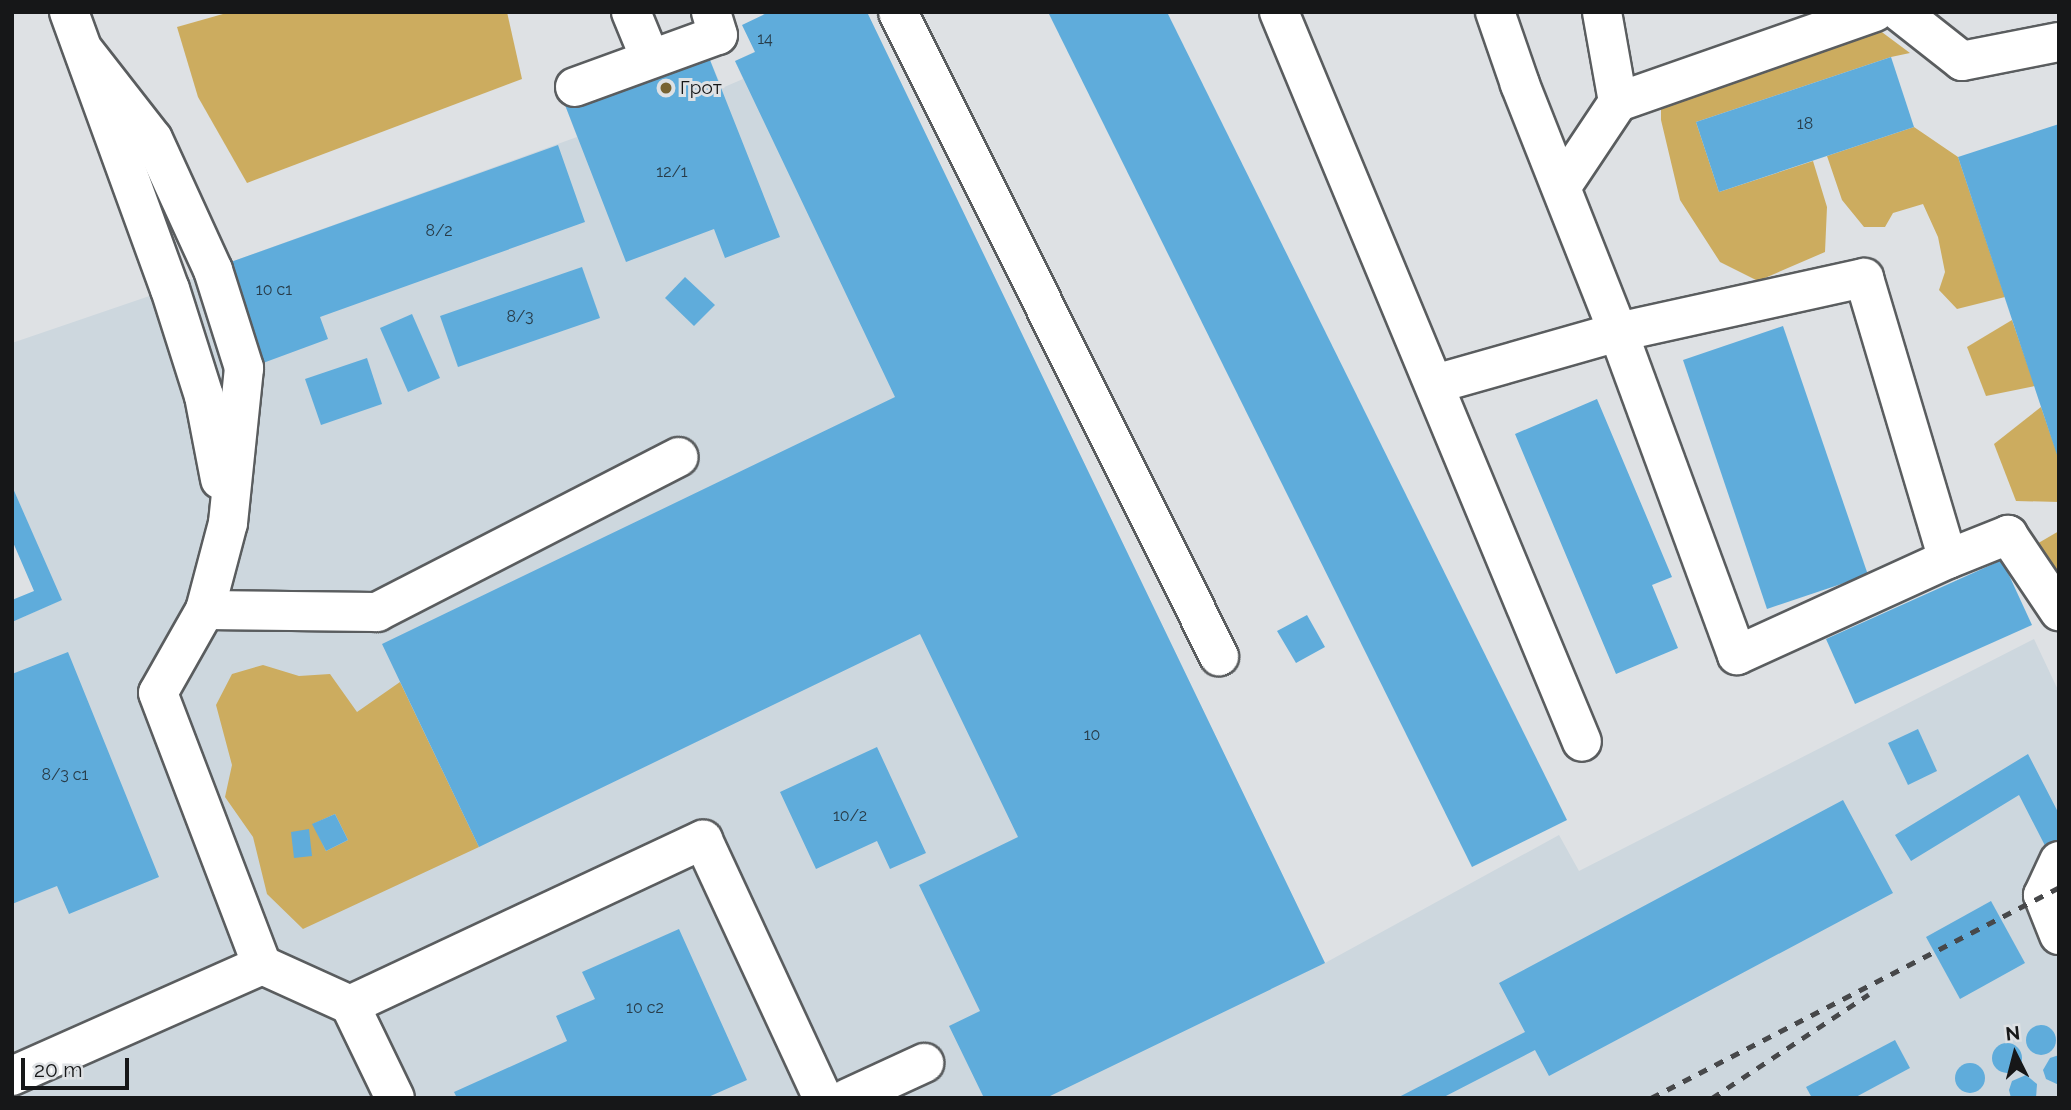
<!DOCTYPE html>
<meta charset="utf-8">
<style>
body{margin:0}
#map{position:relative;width:2071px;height:1110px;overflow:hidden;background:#dee1e4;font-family:Raleway,sans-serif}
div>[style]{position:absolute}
.built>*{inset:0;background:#cdd7de}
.forest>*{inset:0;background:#ccac5f}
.building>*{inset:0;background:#5facdb}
.round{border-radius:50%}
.roads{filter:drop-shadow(2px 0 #5a5d5f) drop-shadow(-2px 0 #5a5d5f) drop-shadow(0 2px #5a5d5f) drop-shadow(0 -2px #5a5d5f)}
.minor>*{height:38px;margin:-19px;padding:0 19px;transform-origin:19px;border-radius:19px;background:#fff}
.rail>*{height:5px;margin-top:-2.5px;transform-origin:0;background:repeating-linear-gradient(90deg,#47484a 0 9px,transparent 0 18px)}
.dots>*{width:19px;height:19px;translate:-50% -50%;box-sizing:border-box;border:4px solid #dee1e4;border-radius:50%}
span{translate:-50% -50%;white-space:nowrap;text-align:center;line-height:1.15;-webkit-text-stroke:6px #dee1e4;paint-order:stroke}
.number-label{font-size:16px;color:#283c49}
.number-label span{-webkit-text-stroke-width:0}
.poi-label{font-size:19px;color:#161718}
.left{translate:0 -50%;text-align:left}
.frame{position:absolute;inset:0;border:14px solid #161718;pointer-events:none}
.north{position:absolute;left:1980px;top:1019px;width:70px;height:70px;-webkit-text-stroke:5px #dee1e4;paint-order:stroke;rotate:354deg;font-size:19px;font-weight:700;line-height:28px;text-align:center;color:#161718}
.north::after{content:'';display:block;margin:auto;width:24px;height:32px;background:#161718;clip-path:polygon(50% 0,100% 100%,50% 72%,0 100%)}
.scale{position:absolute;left:21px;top:1058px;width:108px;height:32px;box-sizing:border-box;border:4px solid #161718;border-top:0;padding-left:9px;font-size:21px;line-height:24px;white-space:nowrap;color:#161718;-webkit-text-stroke:5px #dee1e4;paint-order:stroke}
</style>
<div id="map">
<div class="built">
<i style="clip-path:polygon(838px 12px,867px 12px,1325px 963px,1559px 835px,1579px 871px,2034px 639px,2059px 692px,2059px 1098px,12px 1098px,12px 622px,61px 600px,12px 486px,12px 343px,170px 289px,228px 263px,577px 137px,565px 105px,706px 50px,722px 88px,743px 79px,735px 61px)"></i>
</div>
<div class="forest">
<i style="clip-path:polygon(230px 12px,507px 12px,522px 79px,247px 183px,198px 97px,177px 27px)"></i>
<i style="clip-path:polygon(1871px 24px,1910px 53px,1891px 57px,1696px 122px,1719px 192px,1813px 161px,1827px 207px,1825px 252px,1758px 281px,1720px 262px,1680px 200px,1661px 120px,1661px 97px)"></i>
<i style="clip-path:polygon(1914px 127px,1958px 157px,2005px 297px,1957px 309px,1939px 290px,1945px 272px,1938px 237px,1923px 204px,1893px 213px,1885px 227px,1864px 227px,1842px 200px,1827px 156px)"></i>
<i style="clip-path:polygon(2012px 320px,2035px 386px,1986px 396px,1967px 347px)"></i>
<i style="clip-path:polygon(2041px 407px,2059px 459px,2059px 502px,2016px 501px,1994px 444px)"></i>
<i style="clip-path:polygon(2059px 531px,2059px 581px,2035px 545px)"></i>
<i style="clip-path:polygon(evenodd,263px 665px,299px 676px,330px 674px,357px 712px,400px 682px,479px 847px,303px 929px,267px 894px,253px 837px,225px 797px,232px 765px,216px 705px,232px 674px,263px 665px,335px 814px,348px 840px,326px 851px,313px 824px,335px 814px)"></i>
</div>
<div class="building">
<i style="clip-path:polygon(769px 12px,867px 12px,1325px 963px,1046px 1098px,984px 1098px,949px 1026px,980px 1011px,919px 885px,1018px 837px,920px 634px,479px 847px,382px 644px,895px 397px,735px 61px,755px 52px,742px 25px)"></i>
<i style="clip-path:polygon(1048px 12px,1167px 12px,1567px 820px,1472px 867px)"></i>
<i style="clip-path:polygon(706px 50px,780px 237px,725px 258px,714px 229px,626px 262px,565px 105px)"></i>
<i style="clip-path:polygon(1891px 57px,1914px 127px,1719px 192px,1696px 122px)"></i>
<i style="clip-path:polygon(2059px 124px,2059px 457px,2058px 458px,1958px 157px)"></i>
<i style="clip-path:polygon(558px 145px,585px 222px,320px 317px,328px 339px,263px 363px,228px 263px)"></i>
<i style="clip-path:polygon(582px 267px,600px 318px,458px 367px,440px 316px)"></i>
<i style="clip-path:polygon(685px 277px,715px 305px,694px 326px,665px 298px)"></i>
<i style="clip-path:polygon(412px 314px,440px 378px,408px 392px,380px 328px)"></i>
<i style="clip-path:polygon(1783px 326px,1868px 575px,1767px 609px,1683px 360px)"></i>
<i style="clip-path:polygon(367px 358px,382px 404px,321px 425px,305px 379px)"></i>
<i style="clip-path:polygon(1597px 399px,1672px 577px,1652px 585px,1678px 648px,1616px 674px,1515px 434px)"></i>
<i style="clip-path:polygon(12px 486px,62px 600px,12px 622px,12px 600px,34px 591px,12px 540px)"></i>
<i style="clip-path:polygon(2002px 560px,2032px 625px,1855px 704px,1826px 639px)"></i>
<i style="clip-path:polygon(1307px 615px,1325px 647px,1296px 663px,1277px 631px)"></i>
<i style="clip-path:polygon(68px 652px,159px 877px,69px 914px,57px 886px,12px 904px,12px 674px)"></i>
<i style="clip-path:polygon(1918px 729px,1937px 771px,1908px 785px,1888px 743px)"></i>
<i style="clip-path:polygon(877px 747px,926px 853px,890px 869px,877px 841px,816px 869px,780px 792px)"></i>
<i style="clip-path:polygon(2028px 754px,2059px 814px,2059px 873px,2019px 795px,1911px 861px,1895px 835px)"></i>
<i style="clip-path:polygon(1843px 800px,1893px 893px,1549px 1076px,1535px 1050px,1442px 1098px,1397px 1098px,1525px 1032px,1499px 983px)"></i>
<i style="clip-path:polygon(335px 814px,348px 840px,326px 851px,312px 824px)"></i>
<i style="clip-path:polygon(309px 829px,312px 856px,294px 858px,291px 832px)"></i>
<i style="clip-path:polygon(1991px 901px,2025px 963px,1960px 999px,1926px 937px)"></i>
<i style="clip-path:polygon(679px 929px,747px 1080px,706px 1098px,457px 1098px,454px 1092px,567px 1041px,556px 1016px,595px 999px,582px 972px)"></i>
<i class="round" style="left:2026px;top:1025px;width:30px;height:30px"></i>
<i style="clip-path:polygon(1895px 1040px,1910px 1068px,1854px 1098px,1812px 1098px,1806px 1087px)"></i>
<i class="round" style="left:1992px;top:1043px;width:30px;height:30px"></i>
<i style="clip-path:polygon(2059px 1055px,2059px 1085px,2046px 1079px,2043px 1070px,2050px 1058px)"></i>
<i class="round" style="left:1955px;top:1063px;width:30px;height:30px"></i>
<i style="clip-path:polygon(2026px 1075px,2037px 1084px,2036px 1098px,2011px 1098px,2009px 1090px,2012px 1081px)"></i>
</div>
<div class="roads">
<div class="minor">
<i style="left:69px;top:12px;width:295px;rotate:70deg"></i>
<i style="left:170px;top:289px;width:112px;rotate:72.4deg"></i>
<i style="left:204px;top:396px;width:85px;rotate:79.1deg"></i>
<i style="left:631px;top:12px;width:50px;rotate:67.6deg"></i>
<i style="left:898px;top:12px;width:720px;rotate:63.51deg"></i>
<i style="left:1279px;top:12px;width:790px;rotate:67.46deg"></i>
<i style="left:1900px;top:12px;width:79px;rotate:38.3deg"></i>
<i style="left:1962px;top:61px;width:99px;rotate:-11.1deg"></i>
<i style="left:85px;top:52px;width:110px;rotate:52deg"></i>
<i style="left:153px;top:139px;width:144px;rotate:65.4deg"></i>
<i style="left:213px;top:270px;width:103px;rotate:72.4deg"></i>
<i style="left:244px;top:368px;width:156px;rotate:95.9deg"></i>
<i style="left:228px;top:523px;width:90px;rotate:104.8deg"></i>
<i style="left:205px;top:610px;width:95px;rotate:119.5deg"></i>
<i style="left:158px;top:693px;width:291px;rotate:69.1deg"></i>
<i style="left:262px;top:965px;width:97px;rotate:24.4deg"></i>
<i style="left:350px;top:1005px;width:103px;rotate:64.2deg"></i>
<i style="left:575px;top:87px;width:152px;rotate:-20deg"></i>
<i style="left:718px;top:35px;width:24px;rotate:-107deg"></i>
<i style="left:1618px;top:102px;width:272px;rotate:-19.3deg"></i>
<i style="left:1562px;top:186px;width:101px;rotate:-56.3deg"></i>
<i style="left:1618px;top:102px;width:91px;rotate:-100.1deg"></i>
<i style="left:1435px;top:384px;width:190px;rotate:-15.9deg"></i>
<i style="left:1618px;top:332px;width:252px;rotate:-12.4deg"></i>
<i style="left:1864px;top:278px;width:293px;rotate:73.4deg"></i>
<i style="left:1948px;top:559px;width:232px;rotate:155.5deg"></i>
<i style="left:1737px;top:655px;width:344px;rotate:-110.2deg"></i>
<i style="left:1618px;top:332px;width:267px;rotate:-111.6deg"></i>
<i style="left:1520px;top:84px;width:76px;rotate:-109.1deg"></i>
<i style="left:1948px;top:559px;width:65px;rotate:-21.8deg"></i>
<i style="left:2008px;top:535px;width:92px;rotate:56.1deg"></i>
<i style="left:205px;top:610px;width:172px;rotate:0.7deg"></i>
<i style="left:377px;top:612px;width:339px;rotate:-27.2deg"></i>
<i style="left:2059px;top:861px;width:38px;rotate:115deg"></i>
<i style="left:2043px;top:895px;width:43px;rotate:68.2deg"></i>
<i style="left:350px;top:1005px;width:390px;rotate:-25.1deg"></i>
<i style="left:703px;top:840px;width:285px;rotate:65.1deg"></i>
<i style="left:12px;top:1076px;width:274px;rotate:-23.9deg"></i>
<i style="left:848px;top:1098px;width:84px;rotate:-24.7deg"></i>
</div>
</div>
<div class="rail">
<i style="left:1651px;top:1098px;width:459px;rotate:-27.3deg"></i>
<i style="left:1712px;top:1098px;width:188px;rotate:-33.5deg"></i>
</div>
<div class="dots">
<i style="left:666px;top:88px;background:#776332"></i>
</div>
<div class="number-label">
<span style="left:765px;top:39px">14</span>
<span style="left:1805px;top:124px">18</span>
<span style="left:672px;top:172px">12/1</span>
<span style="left:439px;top:231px">8/2</span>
<span style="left:274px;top:290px">10 с1</span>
<span style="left:520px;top:317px">8/3</span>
<span style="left:1092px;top:735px">10</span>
<span style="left:65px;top:775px">8/3 с1</span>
<span style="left:850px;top:816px">10/2</span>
<span style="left:645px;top:1008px">10 с2</span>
</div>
<div class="poi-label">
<span class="left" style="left:680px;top:88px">Грот</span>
</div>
<div class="frame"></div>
<div class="north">N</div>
<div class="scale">20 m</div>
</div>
